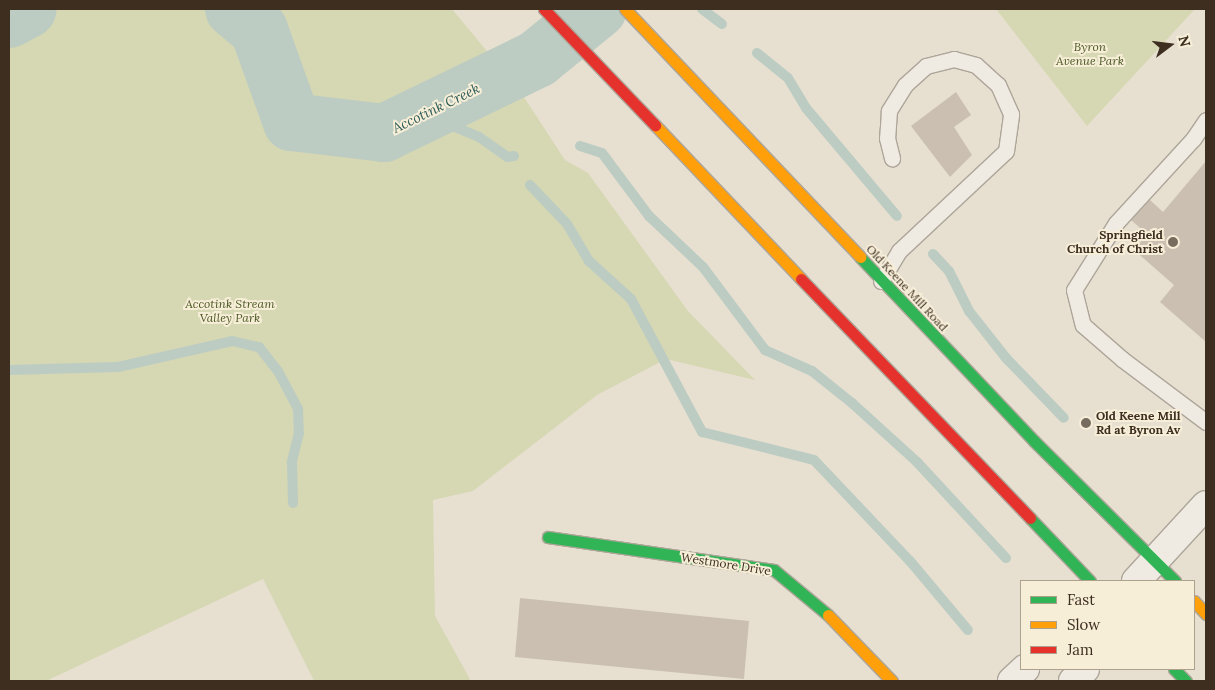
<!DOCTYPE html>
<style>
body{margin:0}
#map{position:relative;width:1215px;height:690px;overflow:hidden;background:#e7e0d1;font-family:Lora,serif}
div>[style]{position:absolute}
.green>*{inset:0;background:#d6d7b3}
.stream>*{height:10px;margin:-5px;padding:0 5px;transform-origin:5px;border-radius:5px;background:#bcccc2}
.river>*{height:58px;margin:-29px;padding:0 29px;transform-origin:29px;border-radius:29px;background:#bcccc2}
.building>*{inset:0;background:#cbbfb2}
.roads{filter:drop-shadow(1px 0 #ada599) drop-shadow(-1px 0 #ada599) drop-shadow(0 1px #ada599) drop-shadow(0 -1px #ada599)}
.lane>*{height:15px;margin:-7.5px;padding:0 7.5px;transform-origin:7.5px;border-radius:7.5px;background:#efebe3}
.street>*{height:28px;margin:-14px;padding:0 14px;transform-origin:14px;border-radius:14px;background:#efebe3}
.fast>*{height:11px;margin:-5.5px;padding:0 5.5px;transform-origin:5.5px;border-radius:5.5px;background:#30b455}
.slow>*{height:11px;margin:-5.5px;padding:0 5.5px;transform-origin:5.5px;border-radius:5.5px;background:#ff9f0a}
.jam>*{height:11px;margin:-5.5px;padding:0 5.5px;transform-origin:5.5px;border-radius:5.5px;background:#e5322d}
.dots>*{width:14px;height:14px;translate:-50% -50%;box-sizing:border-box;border:2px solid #f7eed8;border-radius:50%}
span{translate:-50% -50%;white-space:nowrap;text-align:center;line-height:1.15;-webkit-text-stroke:4px #f7eed8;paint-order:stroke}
.park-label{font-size:12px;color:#4d5a26;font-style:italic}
.poi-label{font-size:12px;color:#3d2e20;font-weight:700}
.right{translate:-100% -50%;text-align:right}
.left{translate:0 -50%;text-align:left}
.street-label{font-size:12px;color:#3d2e20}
.water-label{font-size:14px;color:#2f5d5a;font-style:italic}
.frame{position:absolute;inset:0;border:10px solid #3d2e20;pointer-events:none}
.legend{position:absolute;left:1020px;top:580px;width:175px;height:90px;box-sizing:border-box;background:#f7eed8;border:1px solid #ada18e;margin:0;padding:6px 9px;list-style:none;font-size:15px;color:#3d2e20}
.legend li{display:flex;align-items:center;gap:10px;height:25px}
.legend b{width:25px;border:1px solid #ada18e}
.north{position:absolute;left:1145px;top:20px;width:50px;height:50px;-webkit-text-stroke:4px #f7eed8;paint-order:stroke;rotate:75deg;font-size:14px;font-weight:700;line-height:20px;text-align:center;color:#3d2e20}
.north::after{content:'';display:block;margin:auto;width:18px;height:22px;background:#3d2e20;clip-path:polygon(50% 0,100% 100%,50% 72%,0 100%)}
</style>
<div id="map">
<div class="green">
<i style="clip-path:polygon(9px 9px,452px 9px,520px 91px,565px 160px,588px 173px,688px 311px,755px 380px,666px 359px,597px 395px,473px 491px,433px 500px,435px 616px,471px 681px,314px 681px,263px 579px,46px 681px,9px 681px)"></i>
<i style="clip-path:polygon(996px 9px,1195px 9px,1087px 126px)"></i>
</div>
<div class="stream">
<i style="left:702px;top:9px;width:25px;rotate:37deg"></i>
<i style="left:757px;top:53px;width:40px;rotate:39deg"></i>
<i style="left:788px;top:78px;width:35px;rotate:59deg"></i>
<i style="left:806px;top:108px;width:141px;rotate:49.9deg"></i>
<i style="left:424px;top:114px;width:60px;rotate:22.7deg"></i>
<i style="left:479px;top:137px;width:35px;rotate:35deg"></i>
<i style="left:508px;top:157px;width:6px;rotate:-9deg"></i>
<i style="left:580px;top:146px;width:23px;rotate:18deg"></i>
<i style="left:602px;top:153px;width:79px;rotate:53.3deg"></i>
<i style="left:649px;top:216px;width:74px;rotate:43.4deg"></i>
<i style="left:703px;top:267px;width:104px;rotate:53.2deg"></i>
<i style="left:765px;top:350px;width:51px;rotate:24.1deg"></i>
<i style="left:812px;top:371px;width:51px;rotate:38.7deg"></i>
<i style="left:852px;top:403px;width:88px;rotate:42.2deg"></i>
<i style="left:917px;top:462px;width:131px;rotate:47.2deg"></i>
<i style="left:530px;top:185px;width:54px;rotate:46.5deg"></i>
<i style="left:567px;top:224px;width:43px;rotate:59.3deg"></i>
<i style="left:589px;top:261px;width:57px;rotate:42.1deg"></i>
<i style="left:631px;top:299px;width:151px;rotate:61.9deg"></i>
<i style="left:702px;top:432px;width:115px;rotate:14deg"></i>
<i style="left:814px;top:460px;width:139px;rotate:46.5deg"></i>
<i style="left:910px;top:561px;width:90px;rotate:50deg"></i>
<i style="left:933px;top:254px;width:23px;rotate:47deg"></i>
<i style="left:949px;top:271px;width:45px;rotate:63.4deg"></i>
<i style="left:969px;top:311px;width:60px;rotate:51.8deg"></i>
<i style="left:1006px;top:358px;width:83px;rotate:46deg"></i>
<i style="left:9px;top:370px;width:109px;rotate:-1.6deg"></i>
<i style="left:118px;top:367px;width:117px;rotate:-12.8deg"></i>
<i style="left:232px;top:341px;width:28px;rotate:13deg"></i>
<i style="left:259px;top:347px;width:31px;rotate:52deg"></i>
<i style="left:278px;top:371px;width:43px;rotate:62.2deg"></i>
<i style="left:298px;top:409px;width:24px;rotate:88deg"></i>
<i style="left:299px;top:433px;width:30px;rotate:104deg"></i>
<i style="left:292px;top:462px;width:41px;rotate:88.6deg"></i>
</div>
<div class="river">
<i style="left:234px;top:9px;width:33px;rotate:40deg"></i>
<i style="left:259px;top:30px;width:98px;rotate:70.3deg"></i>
<i style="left:292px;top:122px;width:93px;rotate:6.8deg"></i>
<i style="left:384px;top:133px;width:170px;rotate:-25.8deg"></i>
<i style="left:537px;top:59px;width:79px;rotate:-39.3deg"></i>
<i style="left:9px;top:19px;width:21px;rotate:-28deg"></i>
</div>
<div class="building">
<i style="clip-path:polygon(956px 92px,971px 115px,954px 127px,972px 155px,950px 177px,911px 126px)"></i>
<i style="clip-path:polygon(1206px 161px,1206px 342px,1160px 302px,1174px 285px,1134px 250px,1147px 234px,1131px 220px,1150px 200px,1163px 212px)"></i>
<i style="clip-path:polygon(520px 598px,749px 621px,744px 679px,515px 657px)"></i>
</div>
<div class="roads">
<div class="lane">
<i style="left:1206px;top:120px;width:23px;rotate:124deg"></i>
<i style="left:1193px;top:139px;width:114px;rotate:132.5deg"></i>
<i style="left:1116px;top:223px;width:79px;rotate:122.1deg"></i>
<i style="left:1074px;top:290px;width:36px;rotate:76deg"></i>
<i style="left:1083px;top:325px;width:52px;rotate:41.1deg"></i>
<i style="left:1122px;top:359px;width:105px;rotate:36.9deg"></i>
<i style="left:881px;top:281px;width:35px;rotate:-59deg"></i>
<i style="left:899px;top:251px;width:146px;rotate:-43.1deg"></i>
<i style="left:1006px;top:151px;width:37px;rotate:-82deg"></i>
<i style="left:1011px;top:114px;width:32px;rotate:-114deg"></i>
<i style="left:998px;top:85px;width:30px;rotate:-138deg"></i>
<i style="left:976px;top:65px;width:23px;rotate:-165deg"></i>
<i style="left:954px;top:59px;width:29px;rotate:166deg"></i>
<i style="left:926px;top:66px;width:28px;rotate:138deg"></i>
<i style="left:905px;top:85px;width:31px;rotate:122deg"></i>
<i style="left:889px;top:111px;width:27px;rotate:94deg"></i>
<i style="left:887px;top:138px;width:21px;rotate:76deg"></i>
</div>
<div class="street">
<i style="left:1136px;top:581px;width:103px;rotate:-47.4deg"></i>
<i style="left:1012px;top:681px;width:18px;rotate:-43deg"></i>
<i style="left:1073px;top:681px;width:17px;rotate:-45deg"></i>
</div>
<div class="fast">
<i style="left:860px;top:257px;width:253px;rotate:46.6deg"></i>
<i style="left:1034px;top:441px;width:199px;rotate:44.8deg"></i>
<i style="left:1030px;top:518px;width:87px;rotate:46.4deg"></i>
<i style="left:548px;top:537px;width:228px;rotate:8.3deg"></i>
<i style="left:774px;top:570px;width:70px;rotate:39.8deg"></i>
<i style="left:1174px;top:669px;width:17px;rotate:45deg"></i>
</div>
<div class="slow">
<i style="left:625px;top:9px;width:342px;rotate:46.5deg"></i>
<i style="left:655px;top:125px;width:212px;rotate:46.5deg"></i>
<i style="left:1194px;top:601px;width:18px;rotate:47deg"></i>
<i style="left:828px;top:615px;width:92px;rotate:45.9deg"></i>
</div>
<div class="jam">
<i style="left:544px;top:9px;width:161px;rotate:46.3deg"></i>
<i style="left:801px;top:279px;width:331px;rotate:46.2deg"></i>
</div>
</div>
<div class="dots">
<i style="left:1173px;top:242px;background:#786c5e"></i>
<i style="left:1086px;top:423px;background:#786c5e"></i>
</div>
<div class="park-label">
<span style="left:1090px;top:54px">Byron<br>Avenue Park</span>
<span style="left:230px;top:311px">Accotink Stream<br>Valley Park</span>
</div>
<div class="poi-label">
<span class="right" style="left:1163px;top:242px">Springfield<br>Church of Christ</span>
<span class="left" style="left:1096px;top:423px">Old Keene Mill<br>Rd at Byron Av</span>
</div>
<div class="street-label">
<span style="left:907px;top:288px;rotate:47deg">Old Keene Mill Road</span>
<span style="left:726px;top:564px;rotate:9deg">Westmore Drive</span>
</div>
<div class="water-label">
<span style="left:436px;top:108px;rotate:-26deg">Accotink Creek</span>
</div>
<div class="frame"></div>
<ul class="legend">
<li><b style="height:6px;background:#30b455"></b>Fast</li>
<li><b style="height:6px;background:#ff9f0a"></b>Slow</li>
<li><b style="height:6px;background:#e5322d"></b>Jam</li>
</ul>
<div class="north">N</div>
</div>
